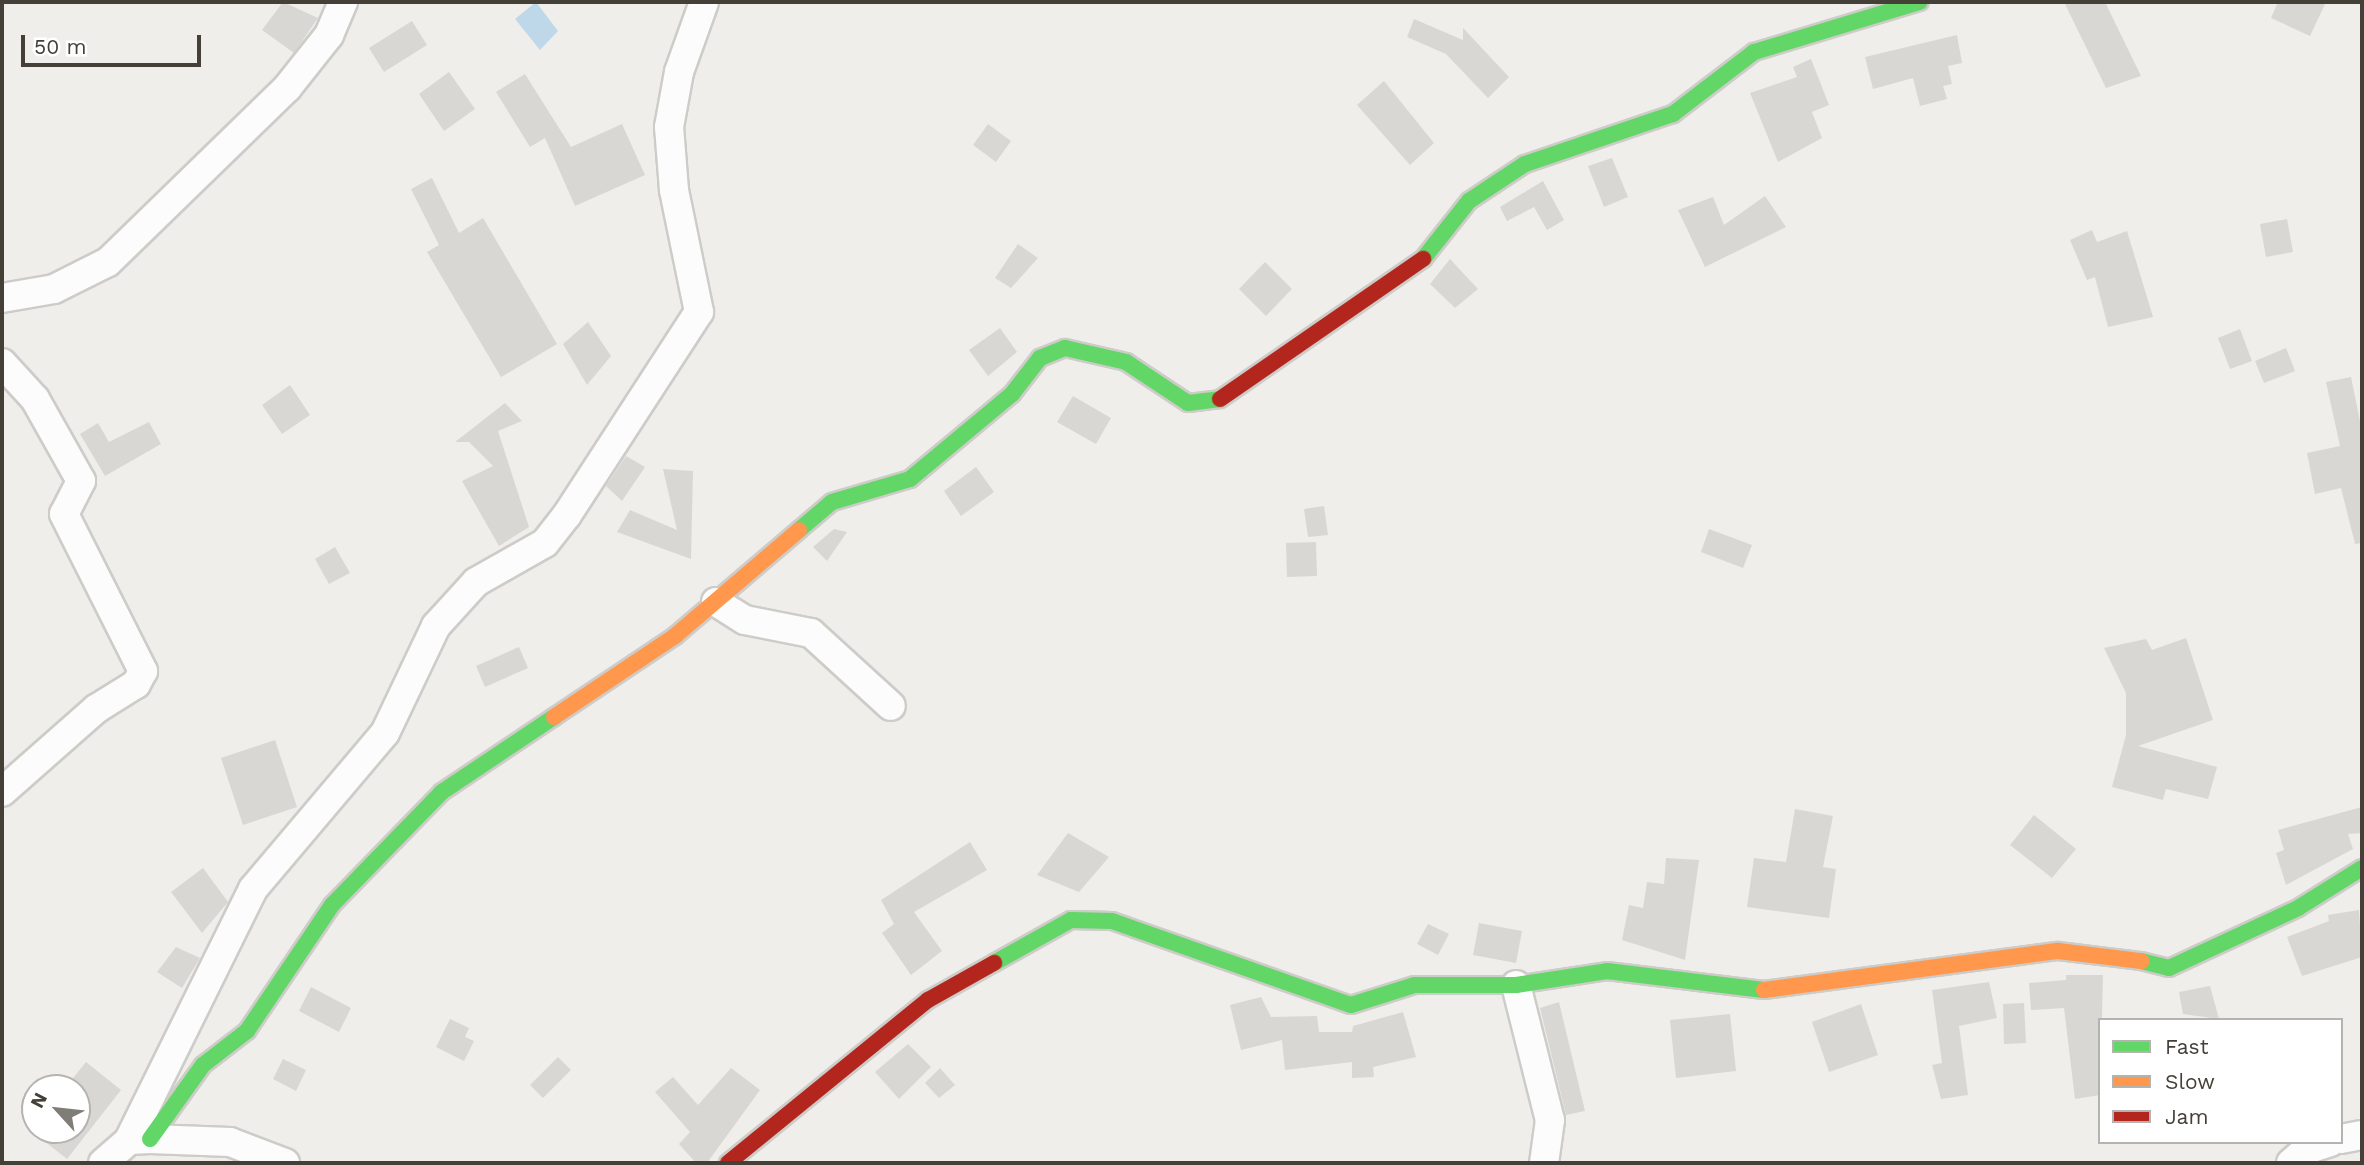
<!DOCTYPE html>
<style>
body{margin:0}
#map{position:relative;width:2364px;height:1165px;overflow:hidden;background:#efeeea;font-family:"Work Sans",sans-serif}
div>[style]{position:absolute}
.water>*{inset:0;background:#bed8ea}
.building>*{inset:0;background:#d9d7d3}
.roads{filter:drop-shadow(2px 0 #cdccc8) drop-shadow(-2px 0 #cdccc8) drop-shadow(0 2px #cdccc8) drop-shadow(0 -2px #cdccc8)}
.street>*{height:28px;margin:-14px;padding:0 14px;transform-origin:14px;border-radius:14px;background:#fdfcfc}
.fast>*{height:16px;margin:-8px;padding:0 8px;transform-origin:8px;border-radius:8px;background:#63d668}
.slow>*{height:16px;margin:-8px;padding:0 8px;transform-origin:8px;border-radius:8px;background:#ff974d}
.jam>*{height:16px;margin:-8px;padding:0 8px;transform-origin:8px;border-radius:8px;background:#b3261e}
span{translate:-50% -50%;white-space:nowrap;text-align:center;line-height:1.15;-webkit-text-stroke:6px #fff;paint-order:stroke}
.frame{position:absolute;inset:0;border:4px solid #454037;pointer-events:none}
.legend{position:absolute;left:2098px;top:1018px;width:245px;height:126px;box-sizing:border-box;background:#fff;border:2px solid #b5b3af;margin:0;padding:9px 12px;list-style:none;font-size:21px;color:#454037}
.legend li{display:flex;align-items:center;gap:14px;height:35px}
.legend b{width:35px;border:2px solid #b5b3af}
.north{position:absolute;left:21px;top:1074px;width:70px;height:70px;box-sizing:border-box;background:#fff;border:2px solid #b5b3af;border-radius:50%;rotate:297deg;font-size:19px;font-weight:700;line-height:28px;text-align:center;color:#454037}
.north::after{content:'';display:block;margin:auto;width:24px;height:32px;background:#807d76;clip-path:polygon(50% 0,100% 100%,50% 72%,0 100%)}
.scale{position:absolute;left:21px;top:35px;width:180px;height:32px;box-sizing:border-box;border:4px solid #454037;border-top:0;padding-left:9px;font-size:21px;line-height:24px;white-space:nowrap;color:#454037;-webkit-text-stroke:5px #fff;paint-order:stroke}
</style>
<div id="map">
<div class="water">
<i style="clip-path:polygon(536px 2px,558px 31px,540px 50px,515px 19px)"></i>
</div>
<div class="building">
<i style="clip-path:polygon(283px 2px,318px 18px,294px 53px,262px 30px)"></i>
<i style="clip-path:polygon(2064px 2px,2105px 2px,2141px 76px,2106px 88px)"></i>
<i style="clip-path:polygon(2278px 2px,2326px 2px,2310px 36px,2271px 18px)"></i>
<i style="clip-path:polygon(1414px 19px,1463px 40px,1463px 28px,1509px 77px,1488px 98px,1446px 54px,1407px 37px)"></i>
<i style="clip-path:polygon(412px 21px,427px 45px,384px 72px,369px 48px)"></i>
<i style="clip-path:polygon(1957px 35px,1962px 63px,1948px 66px,1952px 84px,1943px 86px,1947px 99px,1920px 106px,1913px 78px,1873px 89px,1865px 57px)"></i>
<i style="clip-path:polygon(1811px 59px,1829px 105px,1812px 112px,1822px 138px,1778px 162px,1750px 93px,1797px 77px,1793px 67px)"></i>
<i style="clip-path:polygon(449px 72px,475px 109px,444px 131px,419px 94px)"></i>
<i style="clip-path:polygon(525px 74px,571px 147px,622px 124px,645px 175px,575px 206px,545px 138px,530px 147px,496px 92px)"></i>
<i style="clip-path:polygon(1384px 81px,1434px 143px,1410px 165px,1357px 105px)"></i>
<i style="clip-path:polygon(988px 124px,1011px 141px,996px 162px,973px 145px)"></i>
<i style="clip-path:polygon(1612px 158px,1628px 197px,1604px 207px,1588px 166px)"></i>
<i style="clip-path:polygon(432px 178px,459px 233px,483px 218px,557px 344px,501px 377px,427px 252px,439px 245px,411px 189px)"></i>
<i style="clip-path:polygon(1543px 181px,1564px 220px,1547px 230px,1534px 207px,1507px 221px,1500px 207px)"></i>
<i style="clip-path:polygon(1765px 196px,1786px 227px,1705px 267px,1678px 210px,1713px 197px,1724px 225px)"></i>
<i style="clip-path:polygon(2287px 219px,2293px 252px,2266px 257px,2260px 224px)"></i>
<i style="clip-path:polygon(2092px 230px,2097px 242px,2127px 231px,2153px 317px,2108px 327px,2095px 277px,2087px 280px,2070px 240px)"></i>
<i style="clip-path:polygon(1018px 244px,1038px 258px,1011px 288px,995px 278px)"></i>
<i style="clip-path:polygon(1450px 259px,1478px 289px,1455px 308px,1430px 284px)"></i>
<i style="clip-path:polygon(1265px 262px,1292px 289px,1266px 316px,1239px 289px)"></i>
<i style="clip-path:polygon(588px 322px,611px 356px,587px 385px,563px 344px)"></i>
<i style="clip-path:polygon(1000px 328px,1017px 352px,988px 376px,969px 350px)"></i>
<i style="clip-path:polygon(2240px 329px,2252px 361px,2230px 369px,2218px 338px)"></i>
<i style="clip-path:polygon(2286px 348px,2295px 371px,2264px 383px,2255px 361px)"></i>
<i style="clip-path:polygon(2351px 377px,2362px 431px,2362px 543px,2355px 544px,2341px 488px,2315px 494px,2307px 453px,2340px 446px,2326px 382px)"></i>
<i style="clip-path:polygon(290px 385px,310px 415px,282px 434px,262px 405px)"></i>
<i style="clip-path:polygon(1073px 396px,1111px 418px,1096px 444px,1057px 422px)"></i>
<i style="clip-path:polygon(505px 403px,522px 421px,498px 431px,529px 527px,499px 546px,462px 481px,493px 466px,469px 442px,455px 442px)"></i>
<i style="clip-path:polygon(149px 422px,161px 444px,105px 476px,80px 434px,98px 423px,109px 442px)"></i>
<i style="clip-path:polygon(626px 456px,645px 467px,622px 501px,606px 486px)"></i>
<i style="clip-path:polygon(976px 467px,994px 492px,961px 516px,944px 491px)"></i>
<i style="clip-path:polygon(663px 469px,693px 471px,691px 559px,617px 532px,630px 510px,677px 530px)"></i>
<i style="clip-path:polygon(1324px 506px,1328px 535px,1308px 537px,1304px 509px)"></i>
<i style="clip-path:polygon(834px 529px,847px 532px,827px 561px,813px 547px)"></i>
<i style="clip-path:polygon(1709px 529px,1752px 545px,1743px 568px,1701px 552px)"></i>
<i style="clip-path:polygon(1316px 542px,1317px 576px,1287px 577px,1286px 543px)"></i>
<i style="clip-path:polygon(335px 547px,350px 573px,329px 584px,315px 559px)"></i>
<i style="clip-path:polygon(2186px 638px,2213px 720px,2138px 746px,2217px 767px,2208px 799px,2166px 789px,2163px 800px,2112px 787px,2126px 735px,2126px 693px,2104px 648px,2146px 639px,2152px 650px)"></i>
<i style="clip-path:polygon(519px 647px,528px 668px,485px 687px,476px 666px)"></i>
<i style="clip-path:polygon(275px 740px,297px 807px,243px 825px,221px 758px)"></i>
<i style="clip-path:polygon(2362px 807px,2362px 833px,2348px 834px,2353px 849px,2286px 885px,2276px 853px,2284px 850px,2278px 830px)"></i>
<i style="clip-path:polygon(1795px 809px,1833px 816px,1823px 867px,1836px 869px,1829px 918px,1747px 907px,1754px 858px,1786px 862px)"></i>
<i style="clip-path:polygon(2034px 815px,2076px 849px,2052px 878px,2010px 845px)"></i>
<i style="clip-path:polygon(1068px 833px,1109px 857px,1079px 892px,1037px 875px)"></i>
<i style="clip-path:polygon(970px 842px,987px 870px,914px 912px,942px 951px,911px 975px,882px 933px,894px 924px,881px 900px)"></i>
<i style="clip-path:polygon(1666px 858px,1699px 860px,1685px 960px,1622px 940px,1629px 905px,1643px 908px,1647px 882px,1664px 884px)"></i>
<i style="clip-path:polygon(203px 868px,228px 902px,202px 933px,171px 892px)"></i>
<i style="clip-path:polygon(2359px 910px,2362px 957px,2302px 976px,2287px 937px,2329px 921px,2328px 915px)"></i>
<i style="clip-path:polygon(1479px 923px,1522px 931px,1516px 963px,1473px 955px)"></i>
<i style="clip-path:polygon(1428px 924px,1449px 934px,1438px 955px,1417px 944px)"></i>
<i style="clip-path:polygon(176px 947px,200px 958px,182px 988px,157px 972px)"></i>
<i style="clip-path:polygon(2066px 975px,2103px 975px,2100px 1095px,2075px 1099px,2064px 1008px,2031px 1010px,2029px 983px,2066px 980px)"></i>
<i style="clip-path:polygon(1989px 982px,1997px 1018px,1959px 1026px,1968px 1095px,1941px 1099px,1932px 1065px,1942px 1063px,1932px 990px)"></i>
<i style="clip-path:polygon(2210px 986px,2219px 1019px,2183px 1014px,2179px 992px)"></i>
<i style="clip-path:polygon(311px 987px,351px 1008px,339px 1032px,299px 1011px)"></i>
<i style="clip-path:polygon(1261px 997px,1271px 1017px,1317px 1016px,1319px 1032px,1352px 1032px,1353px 1026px,1403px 1012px,1416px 1057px,1373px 1067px,1374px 1077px,1352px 1078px,1352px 1062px,1285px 1070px,1282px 1040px,1241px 1050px,1230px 1005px)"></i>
<i style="clip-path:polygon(1559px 1002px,1585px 1111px,1566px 1115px,1540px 1008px)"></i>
<i style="clip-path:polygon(2024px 1003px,2026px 1043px,2004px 1044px,2003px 1004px)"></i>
<i style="clip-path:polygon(1861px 1004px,1878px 1055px,1829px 1072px,1812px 1022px)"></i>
<i style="clip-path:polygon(1730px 1014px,1736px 1071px,1676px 1078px,1670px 1020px)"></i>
<i style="clip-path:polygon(450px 1019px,469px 1028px,465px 1037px,474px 1041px,464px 1061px,436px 1047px)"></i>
<i style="clip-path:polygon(908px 1044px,931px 1067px,899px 1099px,875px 1072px)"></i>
<i style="clip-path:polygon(558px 1057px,571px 1070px,543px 1098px,530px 1085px)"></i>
<i style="clip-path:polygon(283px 1059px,306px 1070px,296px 1091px,273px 1079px)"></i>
<i style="clip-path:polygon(86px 1062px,121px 1090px,67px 1159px,30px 1130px,77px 1130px,77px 1088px,65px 1088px)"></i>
<i style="clip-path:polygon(731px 1068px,760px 1090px,707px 1163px,696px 1163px,679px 1144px,690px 1132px,655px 1092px,673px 1077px,698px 1105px)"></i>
<i style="clip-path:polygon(940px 1068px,955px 1085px,939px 1098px,925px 1083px)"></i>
</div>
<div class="roads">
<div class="street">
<i style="left:2px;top:298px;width:53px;rotate:-9.8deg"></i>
<i style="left:54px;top:289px;width:60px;rotate:-26.6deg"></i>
<i style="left:108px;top:262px;width:250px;rotate:-44.2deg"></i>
<i style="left:287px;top:88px;width:68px;rotate:-51.6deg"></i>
<i style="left:329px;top:35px;width:36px;rotate:-67deg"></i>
<i style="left:2px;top:363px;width:49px;rotate:47.5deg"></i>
<i style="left:35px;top:399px;width:94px;rotate:60.7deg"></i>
<i style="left:81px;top:481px;width:37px;rotate:117deg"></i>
<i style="left:64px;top:514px;width:176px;rotate:63.3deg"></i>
<i style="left:143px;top:671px;width:15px;rotate:118deg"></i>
<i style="left:136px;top:684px;width:47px;rotate:148deg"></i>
<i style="left:96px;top:709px;width:125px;rotate:138.6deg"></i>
<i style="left:716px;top:602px;width:34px;rotate:32deg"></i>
<i style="left:745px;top:620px;width:67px;rotate:11.1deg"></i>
<i style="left:811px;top:633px;width:108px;rotate:42.4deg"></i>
<i style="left:1516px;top:985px;width:139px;rotate:75.9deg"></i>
<i style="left:1550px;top:1120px;width:43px;rotate:97.9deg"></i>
<i style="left:2341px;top:1139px;width:21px;rotate:-11deg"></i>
<i style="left:129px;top:1140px;width:280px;rotate:-63.7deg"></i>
<i style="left:253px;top:889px;width:204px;rotate:-49.8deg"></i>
<i style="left:385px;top:733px;width:119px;rotate:-64.5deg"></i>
<i style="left:436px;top:626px;width:59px;rotate:-47.7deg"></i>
<i style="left:476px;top:582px;width:79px;rotate:-29.5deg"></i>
<i style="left:545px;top:543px;width:36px;rotate:-52deg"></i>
<i style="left:567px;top:515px;width:242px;rotate:-57deg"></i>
<i style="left:699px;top:312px;width:125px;rotate:-101.6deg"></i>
<i style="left:674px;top:190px;width:63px;rotate:-94.5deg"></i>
<i style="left:669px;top:127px;width:56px;rotate:-79.7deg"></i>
<i style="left:679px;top:72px;width:74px;rotate:-70.3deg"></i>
<i style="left:103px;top:1163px;width:35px;rotate:-41deg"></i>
<i style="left:129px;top:1140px;width:21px;rotate:-3deg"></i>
<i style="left:150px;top:1139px;width:80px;rotate:2.1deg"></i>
<i style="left:230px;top:1142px;width:59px;rotate:20.9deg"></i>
<i style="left:2291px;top:1163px;width:20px;rotate:-41deg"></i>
<i style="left:2306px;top:1150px;width:25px;rotate:-18deg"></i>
</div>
<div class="fast">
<i style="left:1423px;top:259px;width:74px;rotate:-51.6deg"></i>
<i style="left:1469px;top:201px;width:67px;rotate:-33.5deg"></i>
<i style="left:1525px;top:164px;width:156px;rotate:-18.7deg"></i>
<i style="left:1673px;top:114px;width:102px;rotate:-37.4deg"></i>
<i style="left:1754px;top:52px;width:173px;rotate:-16.8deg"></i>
<i style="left:799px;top:530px;width:43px;rotate:-40.3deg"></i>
<i style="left:832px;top:502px;width:81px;rotate:-16.4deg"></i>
<i style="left:910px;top:479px;width:133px;rotate:-39.8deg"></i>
<i style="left:1012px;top:394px;width:46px;rotate:-52.1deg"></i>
<i style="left:1040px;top:358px;width:27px;rotate:-22deg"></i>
<i style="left:1065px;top:348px;width:63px;rotate:12.9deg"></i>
<i style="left:1126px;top:362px;width:74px;rotate:33.5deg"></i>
<i style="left:1188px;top:403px;width:32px;rotate:-7deg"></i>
<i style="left:2141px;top:961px;width:29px;rotate:14deg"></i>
<i style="left:2169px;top:968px;width:142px;rotate:-24.9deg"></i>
<i style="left:2298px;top:908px;width:75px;rotate:-32deg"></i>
<i style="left:994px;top:963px;width:88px;rotate:-29.2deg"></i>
<i style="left:1071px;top:920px;width:41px;rotate:1.4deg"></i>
<i style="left:1112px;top:921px;width:253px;rotate:19.4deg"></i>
<i style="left:1351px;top:1005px;width:67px;rotate:-17.4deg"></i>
<i style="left:1415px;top:985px;width:101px"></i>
<i style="left:1516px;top:985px;width:92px;rotate:-8.7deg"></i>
<i style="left:1607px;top:971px;width:158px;rotate:6.9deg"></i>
<i style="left:150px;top:1139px;width:91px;rotate:-54.4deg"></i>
<i style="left:203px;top:1065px;width:56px;rotate:-37.7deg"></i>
<i style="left:247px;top:1031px;width:152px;rotate:-56deg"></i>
<i style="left:332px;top:905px;width:158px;rotate:-45.8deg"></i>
<i style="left:442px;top:792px;width:135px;rotate:-33.8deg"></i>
</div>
<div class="slow">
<i style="left:554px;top:717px;width:146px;rotate:-33.8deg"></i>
<i style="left:675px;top:636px;width:163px;rotate:-40.5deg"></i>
<i style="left:1764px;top:990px;width:297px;rotate:-7.6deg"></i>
<i style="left:2058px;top:951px;width:84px;rotate:6.9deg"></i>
</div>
<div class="jam">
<i style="left:1220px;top:399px;width:247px;rotate:-34.6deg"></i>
<i style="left:728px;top:1163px;width:258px;rotate:-39.2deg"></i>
<i style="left:928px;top:1000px;width:76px;rotate:-29.3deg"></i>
</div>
</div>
<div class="frame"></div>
<ul class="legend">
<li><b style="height:9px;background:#63d668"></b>Fast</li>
<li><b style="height:9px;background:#ff974d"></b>Slow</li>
<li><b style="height:9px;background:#b3261e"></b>Jam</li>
</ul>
<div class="north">N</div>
<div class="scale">50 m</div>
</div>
